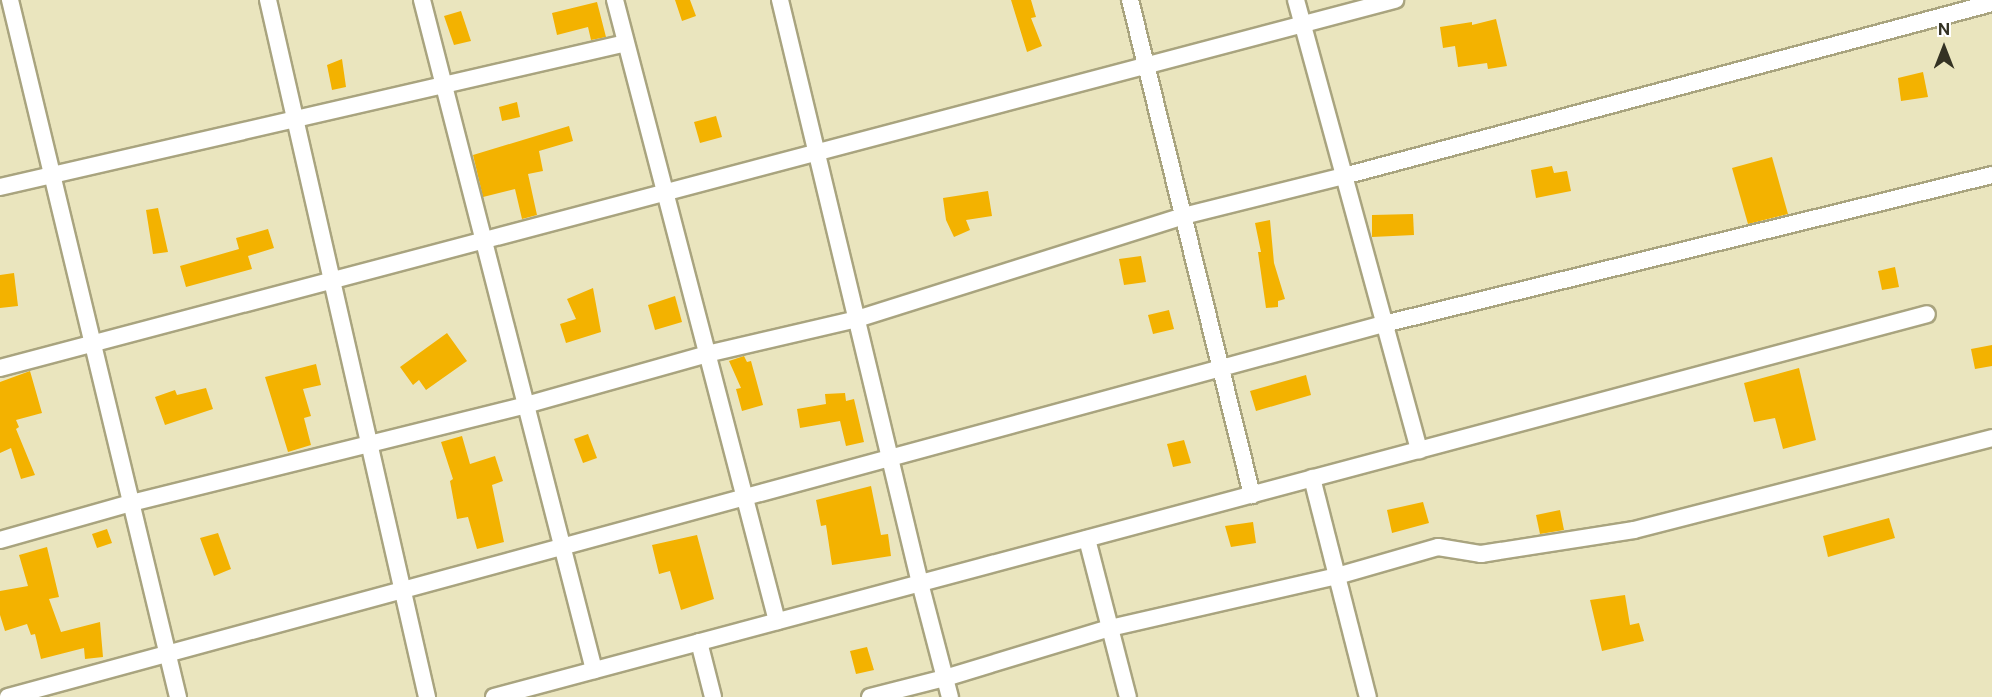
<!DOCTYPE html>
<style>
body{margin:0}
#map{position:relative;width:1992px;height:697px;overflow:hidden;background:#eae5be;font-family:"Public Sans",sans-serif}
div>[style]{position:absolute}
.building>*{inset:0;background:#f3b200}
.roads{filter:drop-shadow(2px 0 #a9a47f) drop-shadow(-2px 0 #a9a47f) drop-shadow(0 2px #a9a47f) drop-shadow(0 -2px #a9a47f)}
.street>*{height:16px;margin:-8px;padding:0 8px;transform-origin:8px;border-radius:8px;background:#fff}
span{translate:-50% -50%;white-space:nowrap;text-align:center;line-height:1.15;-webkit-text-stroke:6px #fff;paint-order:stroke}
.north{position:absolute;left:1914px;top:18px;width:60px;height:60px;-webkit-text-stroke:4px #fff;paint-order:stroke;rotate:0deg;font-size:16px;font-weight:700;line-height:24px;text-align:center;color:#343223}
.north::after{content:'';display:block;margin:auto;width:21px;height:27px;background:#343223;clip-path:polygon(50% 0,100% 100%,50% 72%,0 100%)}
</style>
<div id="map">
<div class="building">
<i style="clip-path:polygon(675px 0,690px 0,696px 16px,682px 21px)"></i>
<i style="clip-path:polygon(1011px 0,1031px 0,1036px 17px,1031px 18px,1042px 46px,1027px 52px)"></i>
<i style="clip-path:polygon(597px 2px,606px 37px,591px 40px,588px 27px,557px 35px,552px 13px)"></i>
<i style="clip-path:polygon(461px 11px,471px 41px,454px 45px,444px 16px)"></i>
<i style="clip-path:polygon(1496px 19px,1507px 66px,1488px 69px,1487px 63px,1458px 67px,1455px 46px,1443px 48px,1440px 27px,1472px 22px,1472px 25px)"></i>
<i style="clip-path:polygon(342px 59px,346px 87px,332px 90px,327px 65px)"></i>
<i style="clip-path:polygon(1923px 72px,1928px 97px,1901px 101px,1898px 78px)"></i>
<i style="clip-path:polygon(517px 102px,520px 117px,502px 121px,499px 107px)"></i>
<i style="clip-path:polygon(716px 116px,722px 137px,700px 143px,694px 122px)"></i>
<i style="clip-path:polygon(569px 126px,573px 141px,539px 151px,543px 171px,528px 174px,537px 215px,522px 219px,515px 189px,483px 197px,473px 155px)"></i>
<i style="clip-path:polygon(1772px 157px,1788px 214px,1748px 224px,1732px 168px)"></i>
<i style="clip-path:polygon(1552px 166px,1554px 173px,1567px 171px,1571px 191px,1536px 198px,1531px 170px)"></i>
<i style="clip-path:polygon(988px 191px,992px 216px,966px 220px,970px 230px,954px 237px,946px 220px,943px 198px)"></i>
<i style="clip-path:polygon(158px 208px,168px 252px,153px 254px,146px 210px)"></i>
<i style="clip-path:polygon(1413px 214px,1414px 235px,1372px 237px,1372px 215px)"></i>
<i style="clip-path:polygon(1270px 220px,1274px 263px,1285px 299px,1278px 301px,1278px 307px,1266px 308px,1258px 252px,1261px 252px,1255px 223px)"></i>
<i style="clip-path:polygon(268px 229px,274px 248px,248px 256px,252px 269px,186px 287px,180px 266px,239px 249px,236px 238px)"></i>
<i style="clip-path:polygon(1141px 256px,1146px 282px,1124px 285px,1119px 259px)"></i>
<i style="clip-path:polygon(1895px 267px,1899px 287px,1882px 290px,1878px 271px)"></i>
<i style="clip-path:polygon(14px 273px,18px 306px,0 308px,0 275px)"></i>
<i style="clip-path:polygon(593px 288px,601px 332px,566px 343px,560px 324px,576px 319px,567px 299px)"></i>
<i style="clip-path:polygon(675px 296px,682px 322px,655px 330px,648px 305px)"></i>
<i style="clip-path:polygon(1169px 310px,1174px 329px,1153px 334px,1148px 315px)"></i>
<i style="clip-path:polygon(447px 333px,467px 361px,426px 390px,419px 380px,413px 385px,400px 367px)"></i>
<i style="clip-path:polygon(1992px 345px,1992px 366px,1975px 369px,1971px 349px)"></i>
<i style="clip-path:polygon(744px 356px,747px 362px,751px 361px,763px 405px,742px 411px,736px 389px,741px 388px,729px 361px)"></i>
<i style="clip-path:polygon(316px 364px,321px 385px,303px 389px,311px 416px,304px 418px,311px 445px,288px 452px,265px 377px)"></i>
<i style="clip-path:polygon(1799px 368px,1816px 440px,1783px 449px,1775px 418px,1754px 422px,1744px 383px)"></i>
<i style="clip-path:polygon(30px 371px,42px 413px,16px 420px,19px 427px,16px 429px,35px 475px,21px 479px,11px 448px,0 453px,0 382px)"></i>
<i style="clip-path:polygon(1306px 375px,1311px 395px,1256px 411px,1250px 391px)"></i>
<i style="clip-path:polygon(206px 388px,213px 409px,165px 425px,155px 397px,175px 390px,177px 395px)"></i>
<i style="clip-path:polygon(845px 393px,846px 401px,854px 399px,864px 442px,846px 446px,840px 421px,800px 428px,797px 409px,826px 404px,825px 394px)"></i>
<i style="clip-path:polygon(588px 434px,597px 458px,583px 463px,574px 439px)"></i>
<i style="clip-path:polygon(462px 436px,470px 464px,495px 456px,503px 481px,492px 485px,504px 542px,477px 549px,468px 517px,457px 519px,450px 481px,453px 479px,441px 442px)"></i>
<i style="clip-path:polygon(1184px 440px,1191px 463px,1173px 467px,1167px 444px)"></i>
<i style="clip-path:polygon(871px 486px,881px 535px,888px 534px,891px 556px,832px 565px,826px 525px,821px 526px,816px 500px)"></i>
<i style="clip-path:polygon(1423px 502px,1429px 523px,1392px 533px,1387px 510px)"></i>
<i style="clip-path:polygon(1560px 510px,1564px 530px,1540px 534px,1536px 515px)"></i>
<i style="clip-path:polygon(1889px 518px,1895px 538px,1828px 557px,1823px 536px)"></i>
<i style="clip-path:polygon(1253px 522px,1256px 543px,1231px 547px,1225px 526px)"></i>
<i style="clip-path:polygon(107px 529px,112px 543px,97px 548px,92px 534px)"></i>
<i style="clip-path:polygon(218px 533px,231px 569px,214px 576px,200px 538px)"></i>
<i style="clip-path:polygon(697px 535px,714px 599px,681px 610px,670px 571px,659px 574px,652px 545px)"></i>
<i style="clip-path:polygon(47px 547px,59px 597px,49px 599px,61px 632px,100px 622px,103px 657px,85px 659px,84px 648px,41px 659px,35px 634px,31px 635px,27px 624px,5px 631px,0 615px,0 591px,28px 586px,19px 555px)"></i>
<i style="clip-path:polygon(1625px 595px,1630px 625px,1639px 623px,1644px 641px,1602px 651px,1590px 600px)"></i>
<i style="clip-path:polygon(867px 647px,874px 670px,856px 674px,850px 651px)"></i>
</div>
<div class="roads">
<div class="street">
<i style="left:10px;top:0;width:717px;rotate:76.45deg"></i>
<i style="left:268px;top:0;width:715px;rotate:77.15deg"></i>
<i style="left:422px;top:0;width:692px;rotate:75.6deg"></i>
<i style="left:615px;top:0;width:642px;rotate:75.38deg"></i>
<i style="left:780px;top:0;width:600px;rotate:76.5deg"></i>
<i style="left:920px;top:583px;width:118px;rotate:75.3deg"></i>
<i style="left:1130px;top:0;width:510px;rotate:76.15deg"></i>
<i style="left:1296px;top:0;width:467px;rotate:74.7deg"></i>
<i style="left:0;top:187px;width:642px;rotate:-12.95deg"></i>
<i style="left:0;top:368px;width:1443px;rotate:-14.78deg"></i>
<i style="left:1312px;top:478px;width:226px;rotate:75.7deg"></i>
<i style="left:1087px;top:539px;width:163px;rotate:75.5deg"></i>
<i style="left:0;top:540px;width:136px;rotate:-15.8deg"></i>
<i style="left:131px;top:503px;width:407px;rotate:-13.9deg"></i>
<i style="left:526px;top:405px;width:188px;rotate:-15.7deg"></i>
<i style="left:707px;top:354px;width:154px;rotate:-13.1deg"></i>
<i style="left:857px;top:319px;width:342px;rotate:-17.5deg"></i>
<i style="left:1183px;top:216px;width:166px;rotate:-14deg"></i>
<i style="left:1344px;top:176px;width:671px;rotate:-14.95deg"></i>
<i style="left:699px;top:642px;width:57px;rotate:75.7deg"></i>
<i style="left:8px;top:697px;width:1426px;rotate:-15.17deg"></i>
<i style="left:1384px;top:324px;width:626px;rotate:-13.77deg"></i>
<i style="left:494px;top:697px;width:1483px;rotate:-14.96deg"></i>
<i style="left:870px;top:697px;width:77px;rotate:-14.2deg"></i>
<i style="left:945px;top:678px;width:172px;rotate:-16.9deg"></i>
<i style="left:1110px;top:628px;width:233px;rotate:-12.9deg"></i>
<i style="left:1337px;top:576px;width:105px;rotate:-16deg"></i>
<i style="left:1438px;top:547px;width:44px;rotate:9.2deg"></i>
<i style="left:1481px;top:554px;width:155px;rotate:-8.9deg"></i>
<i style="left:1634px;top:530px;width:370px;rotate:-14.4deg"></i>
</div>
</div>
<div class="north">N</div>
</div>
